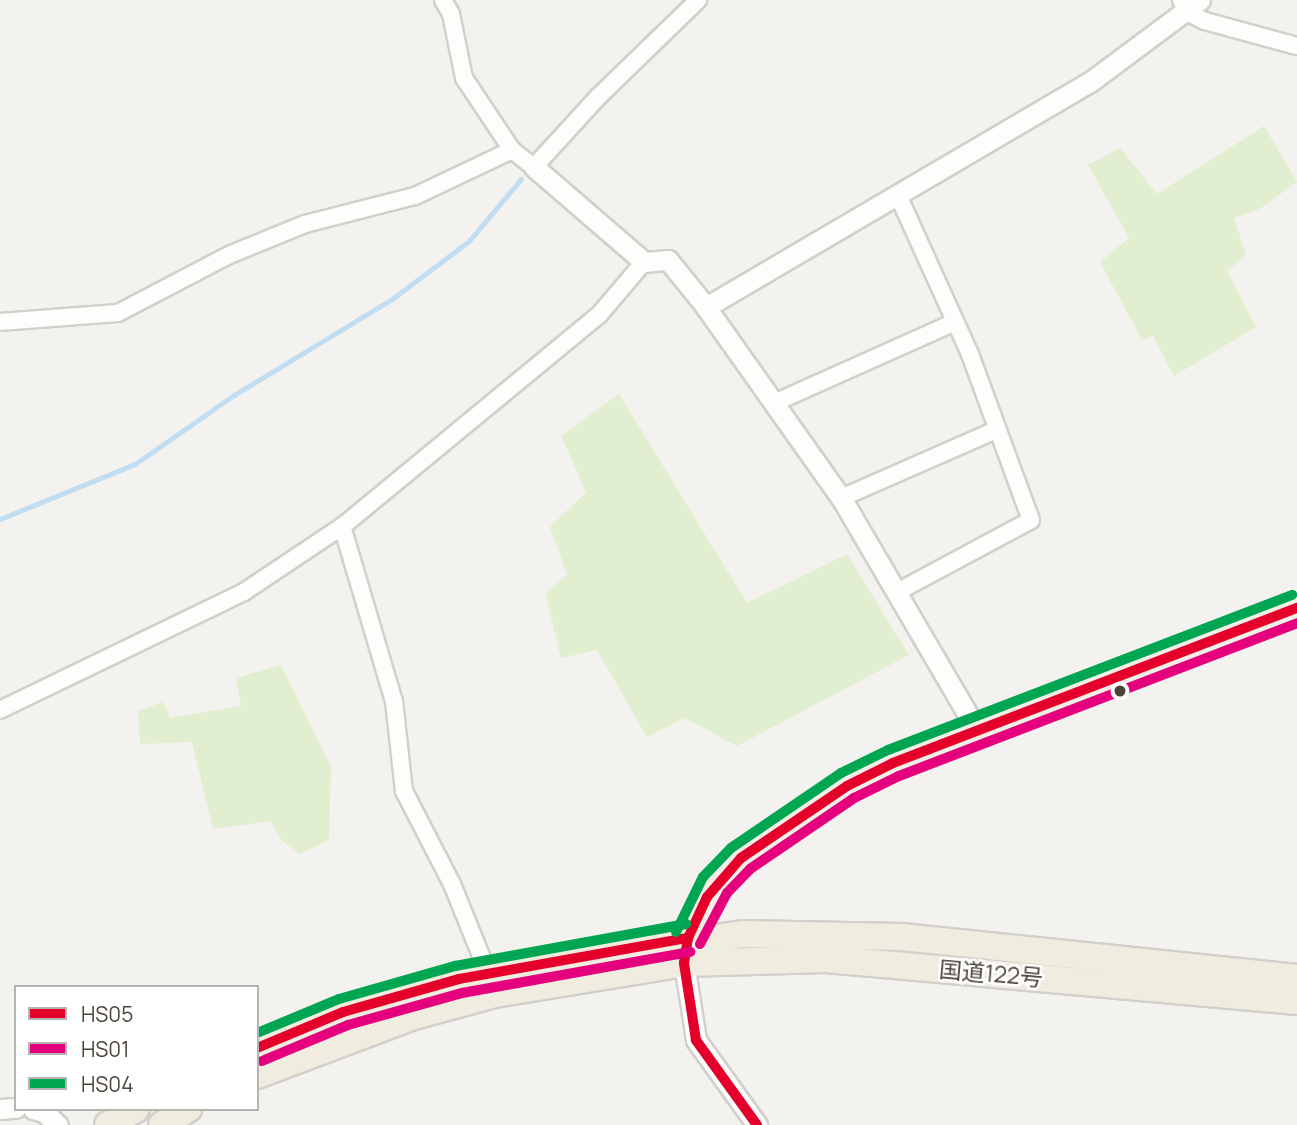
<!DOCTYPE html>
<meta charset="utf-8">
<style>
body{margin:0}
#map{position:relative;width:1297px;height:1125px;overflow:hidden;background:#f4f2ee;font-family:Manrope,"Noto Sans JP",sans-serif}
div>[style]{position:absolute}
.green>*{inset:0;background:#e1eecf}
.stream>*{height:5px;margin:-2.5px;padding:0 2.5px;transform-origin:2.5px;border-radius:2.5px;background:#c0ddf1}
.roads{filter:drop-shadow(2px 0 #d2d0cb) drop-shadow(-2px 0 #d2d0cb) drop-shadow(0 2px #d2d0cb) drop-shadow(0 -2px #d2d0cb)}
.minor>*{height:16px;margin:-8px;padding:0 8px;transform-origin:8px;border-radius:8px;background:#fdfdfc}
.tertiary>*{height:19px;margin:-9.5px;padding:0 9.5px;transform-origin:9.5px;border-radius:9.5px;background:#fdfdfc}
.primary>*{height:24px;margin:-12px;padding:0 12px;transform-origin:12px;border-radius:12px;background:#f2efe6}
.trunk>*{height:26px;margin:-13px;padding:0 13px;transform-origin:13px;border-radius:13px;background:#f0ece0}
.bus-1>*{height:10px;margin:-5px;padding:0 5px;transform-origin:5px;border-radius:5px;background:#e4002b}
.bus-2>*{height:10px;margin:-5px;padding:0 5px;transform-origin:5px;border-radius:5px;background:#e5007d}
.bus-3>*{height:10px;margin:-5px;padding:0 5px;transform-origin:5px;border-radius:5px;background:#00a651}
.dots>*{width:19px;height:19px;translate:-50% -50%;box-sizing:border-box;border:4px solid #fff;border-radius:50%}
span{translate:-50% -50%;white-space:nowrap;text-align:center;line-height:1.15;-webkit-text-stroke:5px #fff;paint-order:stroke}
.street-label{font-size:23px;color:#4b4439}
.legend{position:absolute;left:14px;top:985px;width:245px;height:126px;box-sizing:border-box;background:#fff;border:2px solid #b7b4b0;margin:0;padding:9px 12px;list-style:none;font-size:21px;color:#4b4439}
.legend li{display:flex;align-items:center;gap:14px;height:35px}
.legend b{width:35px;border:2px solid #b7b4b0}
</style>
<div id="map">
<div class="green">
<i style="clip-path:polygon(1264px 126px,1297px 182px,1261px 208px,1234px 218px,1246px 255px,1227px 271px,1256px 327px,1174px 376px,1153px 336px,1142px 340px,1100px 262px,1129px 238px,1088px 165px,1120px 148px,1157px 194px)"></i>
<i style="clip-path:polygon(619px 394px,747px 603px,847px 554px,909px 655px,737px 746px,685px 718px,647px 737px,597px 650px,561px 658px,545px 593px,567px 575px,550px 527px,586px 492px,561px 436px)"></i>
<i style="clip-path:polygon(281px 665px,331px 767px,329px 840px,300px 854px,282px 841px,270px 821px,213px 829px,192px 742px,140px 744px,138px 711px,163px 702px,170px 718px,241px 706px,236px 678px)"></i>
</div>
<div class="stream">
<i style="left:0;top:519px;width:146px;rotate:-22.2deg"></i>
<i style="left:135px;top:464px;width:121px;rotate:-34.9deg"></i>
<i style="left:234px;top:395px;width:185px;rotate:-31.3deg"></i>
<i style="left:392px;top:299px;width:96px;rotate:-37deg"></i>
<i style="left:469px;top:241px;width:81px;rotate:-50deg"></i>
</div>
<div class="roads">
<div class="minor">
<i style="left:443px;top:0;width:16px;rotate:60deg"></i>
<i style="left:451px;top:14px;width:65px;rotate:78.5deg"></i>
<i style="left:464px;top:78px;width:87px;rotate:56.3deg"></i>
<i style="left:512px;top:150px;width:28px;rotate:38deg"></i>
<i style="left:534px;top:167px;width:93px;rotate:-47.6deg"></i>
<i style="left:597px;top:98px;width:141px;rotate:-44.1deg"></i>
<i style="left:1181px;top:0;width:13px;rotate:63deg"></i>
<i style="left:1187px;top:12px;width:20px;rotate:27deg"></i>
<i style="left:1205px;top:21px;width:95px;rotate:15.2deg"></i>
<i style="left:0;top:322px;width:118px;rotate:-4.4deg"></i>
<i style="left:118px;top:313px;width:125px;rotate:-27.6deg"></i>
<i style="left:229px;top:255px;width:82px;rotate:-22.2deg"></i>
<i style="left:305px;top:224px;width:114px;rotate:-14.3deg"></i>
<i style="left:415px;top:196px;width:107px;rotate:-25.4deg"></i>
<i style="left:774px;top:403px;width:198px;rotate:-24.1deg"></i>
<i style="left:841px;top:498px;width:169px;rotate:-23.7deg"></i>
<i style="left:342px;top:526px;width:183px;rotate:73.5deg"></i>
<i style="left:394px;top:701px;width:91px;rotate:83.7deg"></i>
<i style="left:404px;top:791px;width:105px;rotate:62.7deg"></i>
<i style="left:452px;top:884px;width:96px;rotate:68deg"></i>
<i style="left:897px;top:592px;width:152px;rotate:-28.2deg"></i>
<i style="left:1031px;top:520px;width:177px;rotate:-110.2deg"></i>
<i style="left:970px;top:354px;width:175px;rotate:-114.4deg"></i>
<i style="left:0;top:710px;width:271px;rotate:-25.8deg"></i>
<i style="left:244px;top:592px;width:120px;rotate:-33.8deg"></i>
<i style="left:344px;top:525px;width:330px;rotate:-39.5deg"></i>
<i style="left:599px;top:315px;width:70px;rotate:-49.7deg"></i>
</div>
<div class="tertiary">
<i style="left:534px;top:167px;width:145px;rotate:40.8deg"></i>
<i style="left:644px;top:262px;width:24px;rotate:-5deg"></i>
<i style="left:668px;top:260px;width:60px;rotate:51deg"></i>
<i style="left:978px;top:732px;width:271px;rotate:-120.3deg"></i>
<i style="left:841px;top:498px;width:234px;rotate:-125.3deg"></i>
<i style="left:706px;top:307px;width:445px;rotate:-30.4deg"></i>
<i style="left:1090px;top:82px;width:137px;rotate:-36.7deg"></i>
<i style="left:684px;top:963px;width:78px;rotate:81.1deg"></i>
<i style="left:696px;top:1040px;width:105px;rotate:54.3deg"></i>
<i style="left:0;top:1109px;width:16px;rotate:-4deg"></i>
<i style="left:33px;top:1109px;width:11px;rotate:15deg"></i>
<i style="left:44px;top:1112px;width:19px;rotate:43deg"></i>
</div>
<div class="primary">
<i style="left:685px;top:959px;width:34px;rotate:-76deg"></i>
<i style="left:693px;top:926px;width:47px;rotate:-61.8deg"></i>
<i style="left:715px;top:885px;width:37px;rotate:-46deg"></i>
<i style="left:741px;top:858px;width:128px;rotate:-34.2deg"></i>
<i style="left:847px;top:786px;width:51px;rotate:-26.6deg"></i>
<i style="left:893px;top:763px;width:433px;rotate:-21deg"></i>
</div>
<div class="trunk">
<i style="left:257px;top:1048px;width:93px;rotate:-22.7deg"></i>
<i style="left:343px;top:1012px;width:121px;rotate:-15.9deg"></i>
<i style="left:459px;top:979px;width:92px;rotate:-11.9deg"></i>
<i style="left:549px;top:960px;width:196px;rotate:-7.6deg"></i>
<i style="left:743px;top:934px;width:159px;rotate:1.1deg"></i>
<i style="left:902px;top:937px;width:397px;rotate:5.9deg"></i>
<i style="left:257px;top:1075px;width:168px;rotate:-20.6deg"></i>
<i style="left:414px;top:1016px;width:84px;rotate:-15.2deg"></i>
<i style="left:495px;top:994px;width:192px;rotate:-9.3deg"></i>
<i style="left:684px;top:963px;width:142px;rotate:-1.6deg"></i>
<i style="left:826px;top:959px;width:473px;rotate:5.1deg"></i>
<i style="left:108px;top:1125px;width:32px;rotate:-30deg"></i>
<i style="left:162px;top:1125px;width:31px;rotate:-32deg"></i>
</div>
</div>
<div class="bus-1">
<i style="left:257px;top:1048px;width:93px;rotate:-22.7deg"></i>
<i style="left:343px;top:1012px;width:121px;rotate:-15.9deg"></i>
<i style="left:459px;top:979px;width:233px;rotate:-10.2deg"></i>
<i style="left:757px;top:1125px;width:105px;rotate:-125.7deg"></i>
<i style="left:696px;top:1040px;width:78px;rotate:-98.9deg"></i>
<i style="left:684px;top:963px;width:25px;rotate:-81deg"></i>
<i style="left:688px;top:938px;width:45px;rotate:-65.1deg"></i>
<i style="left:707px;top:897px;width:52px;rotate:-48.9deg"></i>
<i style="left:741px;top:858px;width:128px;rotate:-34.2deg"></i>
<i style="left:847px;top:786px;width:51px;rotate:-26.6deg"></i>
<i style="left:893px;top:763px;width:433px;rotate:-21deg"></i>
</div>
<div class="bus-2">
<i style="left:700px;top:944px;width:58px;rotate:-62.1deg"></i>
<i style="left:727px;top:893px;width:33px;rotate:-46deg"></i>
<i style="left:750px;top:869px;width:126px;rotate:-34.3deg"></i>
<i style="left:854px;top:798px;width:50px;rotate:-26.1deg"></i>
<i style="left:899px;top:776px;width:426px;rotate:-21deg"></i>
<i style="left:262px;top:1061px;width:93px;rotate:-22.7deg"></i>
<i style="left:348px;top:1025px;width:118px;rotate:-15.7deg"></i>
<i style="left:462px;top:993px;width:232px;rotate:-10.2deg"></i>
</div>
<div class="bus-3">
<i style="left:676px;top:932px;width:61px;rotate:-63.9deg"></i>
<i style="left:703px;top:877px;width:40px;rotate:-46deg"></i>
<i style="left:731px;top:848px;width:133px;rotate:-34.3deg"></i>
<i style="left:841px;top:773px;width:52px;rotate:-26.1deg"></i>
<i style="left:888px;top:750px;width:433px;rotate:-21deg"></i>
<i style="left:257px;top:1033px;width:89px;rotate:-22.5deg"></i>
<i style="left:339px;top:999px;width:121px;rotate:-15.9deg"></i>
<i style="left:455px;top:966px;width:235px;rotate:-10.3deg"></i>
</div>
<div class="dots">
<i style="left:1120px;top:691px;background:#4b4439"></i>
</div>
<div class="street-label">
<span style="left:991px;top:973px;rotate:5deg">国道122号</span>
</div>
<ul class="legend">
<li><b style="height:9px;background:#e4002b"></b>HS05</li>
<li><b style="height:9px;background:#e5007d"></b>HS01</li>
<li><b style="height:9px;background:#00a651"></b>HS04</li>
</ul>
</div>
